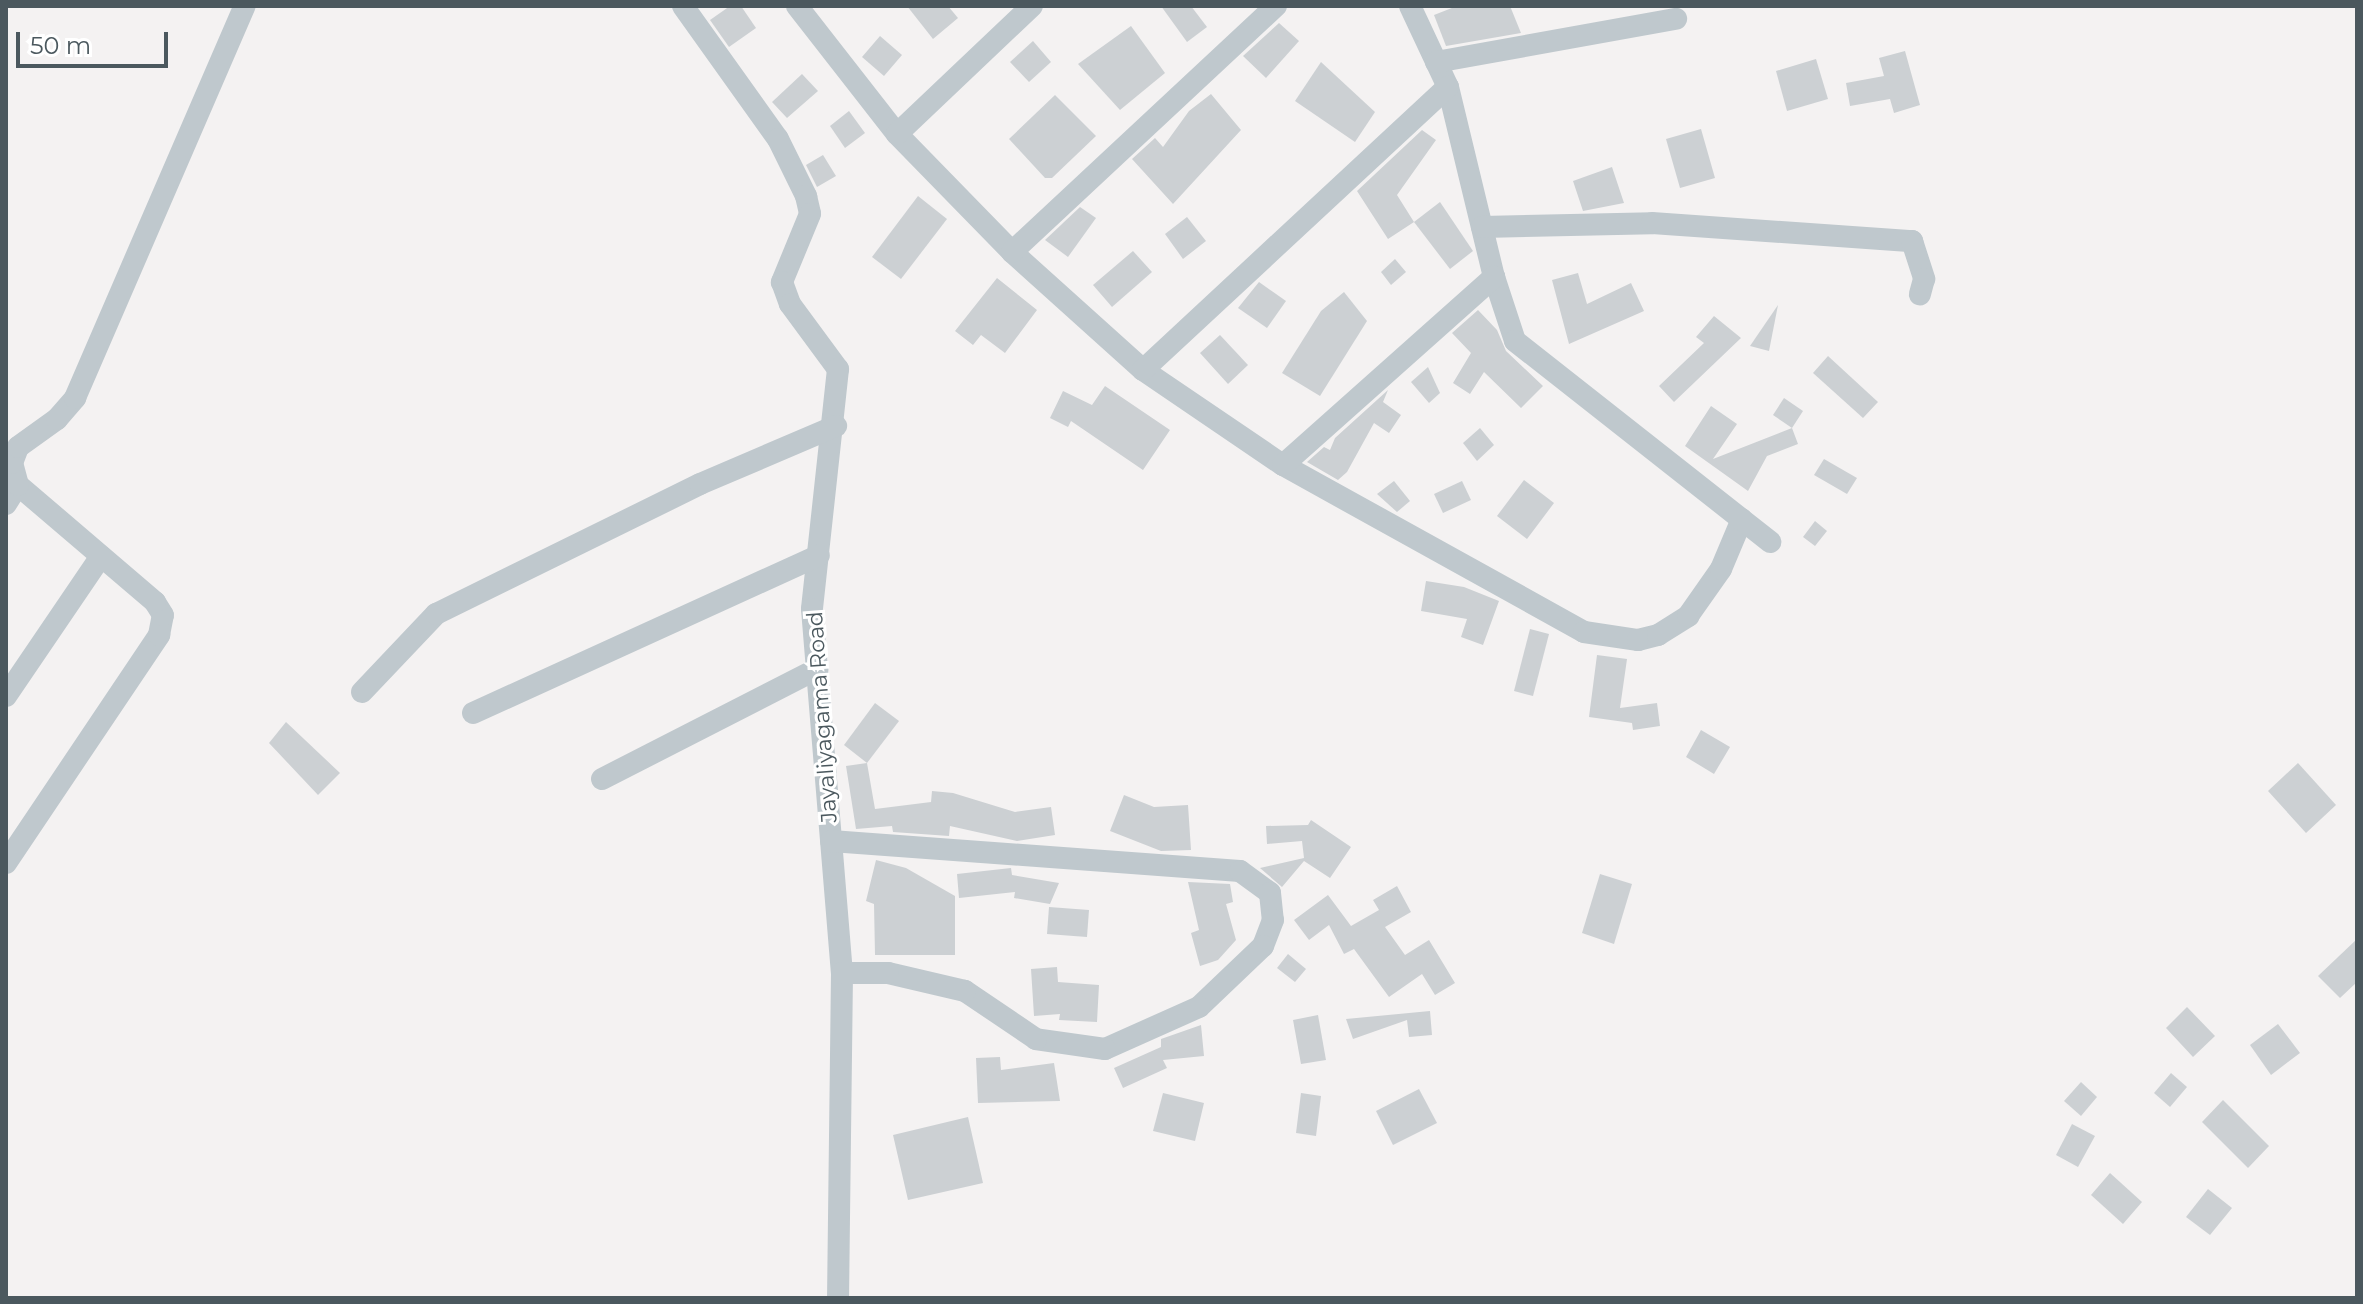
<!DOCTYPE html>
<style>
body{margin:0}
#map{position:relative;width:2363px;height:1304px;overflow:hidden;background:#f4f2f2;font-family:Montserrat,sans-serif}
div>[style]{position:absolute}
.building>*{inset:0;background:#ccd0d3}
.minor>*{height:22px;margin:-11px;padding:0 11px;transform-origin:11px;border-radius:11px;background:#bfc8cd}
span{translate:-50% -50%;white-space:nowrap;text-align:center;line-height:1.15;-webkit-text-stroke:6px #fff;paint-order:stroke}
.street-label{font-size:22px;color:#4b585e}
.frame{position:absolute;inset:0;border:8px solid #4b585e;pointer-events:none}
.scale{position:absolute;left:16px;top:32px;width:152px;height:36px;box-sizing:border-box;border:4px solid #4b585e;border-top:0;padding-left:10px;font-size:24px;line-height:28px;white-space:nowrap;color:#4b585e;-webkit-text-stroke:6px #fff;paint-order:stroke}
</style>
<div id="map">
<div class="building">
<i style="clip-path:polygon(730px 6px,741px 6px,756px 28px,729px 47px,710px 20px)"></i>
<i style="clip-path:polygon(907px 6px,948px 6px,958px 18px,933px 39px)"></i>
<i style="clip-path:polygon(1161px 6px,1191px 6px,1207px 27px,1187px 42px)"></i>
<i style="clip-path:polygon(1457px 6px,1510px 6px,1521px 33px,1446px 46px,1434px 15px)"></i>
<i style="clip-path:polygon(1279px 23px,1299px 41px,1266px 78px,1243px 56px)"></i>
<i style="clip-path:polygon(1131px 26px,1165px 73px,1120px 110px,1078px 64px)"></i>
<i style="clip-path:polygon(880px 36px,902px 55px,884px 76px,862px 57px)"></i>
<i style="clip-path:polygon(1033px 41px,1051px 62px,1029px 82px,1010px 62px)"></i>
<i style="clip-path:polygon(1905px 51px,1920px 105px,1894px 113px,1890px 99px,1850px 106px,1846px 83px,1884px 76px,1879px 58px)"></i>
<i style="clip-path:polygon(1816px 59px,1828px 99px,1787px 111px,1776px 71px)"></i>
<i style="clip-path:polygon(1321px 62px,1375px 112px,1355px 142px,1295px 101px)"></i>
<i style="clip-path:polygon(802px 74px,818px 91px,787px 118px,772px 102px)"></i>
<i style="clip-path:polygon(1211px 94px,1241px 130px,1173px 204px,1132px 159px,1155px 138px,1163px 147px,1189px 111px)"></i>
<i style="clip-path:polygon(1055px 95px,1096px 136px,1052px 178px,1045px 178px,1009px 139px)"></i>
<i style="clip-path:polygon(849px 111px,865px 133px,845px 148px,830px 126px)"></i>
<i style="clip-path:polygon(1701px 129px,1715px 178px,1680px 188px,1666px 139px)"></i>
<i style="clip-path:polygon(1422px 130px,1436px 140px,1397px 195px,1414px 222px,1388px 239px,1357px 191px)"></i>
<i style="clip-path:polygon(823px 155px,836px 176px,817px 187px,806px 165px)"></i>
<i style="clip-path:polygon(1612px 167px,1624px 203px,1583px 211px,1573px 181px)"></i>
<i style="clip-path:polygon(918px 196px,947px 219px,901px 279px,872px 257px)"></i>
<i style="clip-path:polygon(1440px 202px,1473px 251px,1450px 269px,1414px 222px)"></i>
<i style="clip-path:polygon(1080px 207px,1096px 218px,1068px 257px,1045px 240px)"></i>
<i style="clip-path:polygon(1187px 217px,1206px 241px,1183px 259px,1165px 234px)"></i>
<i style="clip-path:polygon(1133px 251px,1152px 272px,1112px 307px,1093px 285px)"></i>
<i style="clip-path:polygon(1395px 259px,1406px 272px,1391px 285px,1381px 272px)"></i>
<i style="clip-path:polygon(1578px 273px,1587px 304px,1631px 283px,1644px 311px,1569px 344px,1552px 280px)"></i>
<i style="clip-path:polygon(997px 278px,1037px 310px,1005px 353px,981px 335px,973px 345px,955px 331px)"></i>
<i style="clip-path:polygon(1259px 282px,1286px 301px,1267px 328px,1238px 308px)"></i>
<i style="clip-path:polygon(1344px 292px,1367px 321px,1320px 396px,1282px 373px,1321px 311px)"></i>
<i style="clip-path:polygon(1778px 305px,1769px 351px,1750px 346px)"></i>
<i style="clip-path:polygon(1478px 310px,1497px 330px,1506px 351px,1543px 386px,1521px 408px,1484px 372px,1470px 394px,1453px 383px,1471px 353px,1452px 333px)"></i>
<i style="clip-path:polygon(1714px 316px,1741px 338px,1674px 402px,1659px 386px,1704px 343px,1696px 337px)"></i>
<i style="clip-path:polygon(1220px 335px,1248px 365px,1228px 384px,1200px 353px)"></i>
<i style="clip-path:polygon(1828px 356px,1878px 402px,1863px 418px,1813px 373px)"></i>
<i style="clip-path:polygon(1428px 367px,1440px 393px,1429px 403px,1411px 382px)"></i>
<i style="clip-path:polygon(1105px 386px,1170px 430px,1143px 470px,1071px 421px,1068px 427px,1050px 418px,1063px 391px,1092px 405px)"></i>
<i style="clip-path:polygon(1388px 390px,1383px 402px,1401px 415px,1389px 433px,1374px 423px,1347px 472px,1338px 480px,1307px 462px,1324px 447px,1330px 450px,1335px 438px)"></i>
<i style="clip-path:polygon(1784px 398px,1803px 411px,1792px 428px,1773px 415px)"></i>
<i style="clip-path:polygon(1711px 406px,1737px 424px,1713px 459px,1792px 428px,1798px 444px,1767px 456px,1748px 491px,1685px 446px)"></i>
<i style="clip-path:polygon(1480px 428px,1494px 445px,1477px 461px,1463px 443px)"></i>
<i style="clip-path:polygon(1824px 459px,1857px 478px,1847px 494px,1814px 475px)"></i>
<i style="clip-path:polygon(1524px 480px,1554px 503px,1527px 539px,1497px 516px)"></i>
<i style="clip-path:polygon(1394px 481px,1410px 501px,1397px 512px,1377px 494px)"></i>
<i style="clip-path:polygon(1462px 481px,1471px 500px,1443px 513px,1434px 494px)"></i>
<i style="clip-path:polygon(1815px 521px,1827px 531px,1815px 546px,1803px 537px)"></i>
<i style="clip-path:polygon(1426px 581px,1464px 587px,1499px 601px,1483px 645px,1461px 637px,1467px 619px,1421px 611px)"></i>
<i style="clip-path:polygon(1530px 629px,1549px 634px,1533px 696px,1514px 691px)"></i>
<i style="clip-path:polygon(1597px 655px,1627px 659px,1620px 708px,1657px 703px,1660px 726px,1633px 730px,1632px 723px,1589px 717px)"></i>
<i style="clip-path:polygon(875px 703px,899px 721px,867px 763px,844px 745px)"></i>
<i style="clip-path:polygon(286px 722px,340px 773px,318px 795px,269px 743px)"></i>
<i style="clip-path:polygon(1701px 730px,1730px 747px,1714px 774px,1686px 757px)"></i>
<i style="clip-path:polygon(867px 763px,875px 809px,931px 802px,932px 791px,953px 793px,1015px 812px,1051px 807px,1055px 835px,1017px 841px,950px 826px,949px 836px,893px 832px,892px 826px,856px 829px,846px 766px)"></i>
<i style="clip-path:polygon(2298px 763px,2336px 805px,2306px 833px,2268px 791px)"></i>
<i style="clip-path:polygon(1124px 795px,1154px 807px,1188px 805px,1191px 850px,1161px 851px,1110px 831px)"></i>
<i style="clip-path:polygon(1311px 820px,1351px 847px,1330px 878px,1304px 861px,1282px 887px,1260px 868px,1304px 858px,1302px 841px,1267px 844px,1266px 826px,1308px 825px)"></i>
<i style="clip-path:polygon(876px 860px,906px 868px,955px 896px,955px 955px,875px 955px,874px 904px,866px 901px)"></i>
<i style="clip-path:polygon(1011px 868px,1012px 875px,1059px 883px,1050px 904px,1014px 898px,1015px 892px,959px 898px,957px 874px)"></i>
<i style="clip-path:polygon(1600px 874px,1632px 884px,1614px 944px,1582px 933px)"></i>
<i style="clip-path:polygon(1188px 882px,1230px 884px,1233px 902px,1226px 904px,1236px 940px,1218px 960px,1200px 966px,1191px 933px,1199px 930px)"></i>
<i style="clip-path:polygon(1397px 886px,1411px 912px,1385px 927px,1405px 955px,1429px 940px,1455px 983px,1435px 995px,1422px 974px,1389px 997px,1354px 949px,1344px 954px,1329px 925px,1309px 940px,1294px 920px,1328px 895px,1351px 926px,1379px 910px,1373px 900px)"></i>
<i style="clip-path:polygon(1049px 907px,1089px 910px,1087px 937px,1047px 934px)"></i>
<i style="clip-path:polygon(2357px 939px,2357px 982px,2340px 998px,2318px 976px)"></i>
<i style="clip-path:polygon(1288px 954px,1306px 969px,1295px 982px,1277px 968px)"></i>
<i style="clip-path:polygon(1057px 967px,1058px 982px,1099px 985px,1097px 1022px,1059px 1020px,1060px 1014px,1034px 1016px,1031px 969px)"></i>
<i style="clip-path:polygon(2187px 1007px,2215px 1036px,2193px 1057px,2166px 1028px)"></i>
<i style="clip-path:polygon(1430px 1011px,1432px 1035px,1409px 1037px,1407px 1020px,1353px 1039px,1346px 1019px)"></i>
<i style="clip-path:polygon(1318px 1015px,1326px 1060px,1301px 1064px,1293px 1020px)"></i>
<i style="clip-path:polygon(2278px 1024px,2300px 1053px,2271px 1075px,2250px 1045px)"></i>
<i style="clip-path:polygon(1201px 1025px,1204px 1056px,1163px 1060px,1167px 1068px,1123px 1088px,1114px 1068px,1161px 1047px,1161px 1039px)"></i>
<i style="clip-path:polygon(1000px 1057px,1001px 1070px,1054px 1063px,1060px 1101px,978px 1103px,976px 1058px)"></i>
<i style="clip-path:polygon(2171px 1073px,2187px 1087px,2170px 1107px,2154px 1093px)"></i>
<i style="clip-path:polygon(2081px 1082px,2097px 1097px,2081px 1116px,2064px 1101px)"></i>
<i style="clip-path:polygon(1419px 1089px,1437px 1123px,1393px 1145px,1376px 1111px)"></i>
<i style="clip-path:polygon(1163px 1093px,1204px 1103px,1195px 1141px,1153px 1131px)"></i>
<i style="clip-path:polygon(1301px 1093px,1321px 1096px,1316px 1136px,1296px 1133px)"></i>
<i style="clip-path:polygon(2223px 1100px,2269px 1146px,2248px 1168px,2202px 1122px)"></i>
<i style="clip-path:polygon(968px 1117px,983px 1183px,908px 1200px,893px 1135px)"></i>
<i style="clip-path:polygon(2072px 1124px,2095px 1136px,2078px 1167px,2056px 1155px)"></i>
<i style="clip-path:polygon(2110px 1173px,2142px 1202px,2123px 1224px,2091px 1195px)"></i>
<i style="clip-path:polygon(2208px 1189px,2232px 1208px,2210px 1235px,2186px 1217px)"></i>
</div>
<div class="minor">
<i style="left:683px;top:6px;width:163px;rotate:54.5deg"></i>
<i style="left:778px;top:139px;width:64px;rotate:63.8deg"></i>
<i style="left:806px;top:196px;width:18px;rotate:77deg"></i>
<i style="left:810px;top:214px;width:74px;rotate:112.4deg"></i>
<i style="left:782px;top:282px;width:23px;rotate:70deg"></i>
<i style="left:790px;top:304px;width:81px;rotate:53.6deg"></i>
<i style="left:838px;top:369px;width:241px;rotate:96.2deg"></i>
<i style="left:812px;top:609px;width:365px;rotate:85.3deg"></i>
<i style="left:842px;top:973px;width:325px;rotate:90.7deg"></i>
<i style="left:797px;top:6px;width:162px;rotate:52deg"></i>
<i style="left:897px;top:134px;width:165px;rotate:45.7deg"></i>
<i style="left:1012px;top:252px;width:176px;rotate:42deg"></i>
<i style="left:1143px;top:370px;width:169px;rotate:34.2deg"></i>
<i style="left:1283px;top:465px;width:344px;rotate:29deg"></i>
<i style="left:1584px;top:632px;width:55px;rotate:8.4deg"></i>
<i style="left:1638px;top:640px;width:21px;rotate:-14deg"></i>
<i style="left:1658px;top:635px;width:36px;rotate:-32deg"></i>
<i style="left:1688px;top:616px;width:57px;rotate:-54.9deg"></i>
<i style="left:1721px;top:569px;width:54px;rotate:-67.2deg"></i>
<i style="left:1410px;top:6px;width:89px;rotate:64.9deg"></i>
<i style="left:1448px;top:87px;width:195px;rotate:76.4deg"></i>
<i style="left:1494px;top:277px;width:67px;rotate:71.8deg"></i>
<i style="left:1515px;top:341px;width:325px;rotate:38.2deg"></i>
<i style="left:1436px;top:62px;width:244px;rotate:-10.2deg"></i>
<i style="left:897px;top:134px;width:186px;rotate:-43.5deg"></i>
<i style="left:1482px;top:227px;width:170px;rotate:-1.3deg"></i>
<i style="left:1652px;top:223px;width:261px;rotate:4deg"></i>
<i style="left:1912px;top:241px;width:40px;rotate:72deg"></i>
<i style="left:1924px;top:279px;width:16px;rotate:105deg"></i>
<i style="left:1012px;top:252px;width:361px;rotate:-43deg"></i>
<i style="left:1143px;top:370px;width:416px;rotate:-42.9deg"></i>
<i style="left:1283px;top:465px;width:283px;rotate:-41.7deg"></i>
<i style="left:6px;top:504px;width:22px;rotate:-58deg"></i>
<i style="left:362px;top:692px;width:108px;rotate:-46.5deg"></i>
<i style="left:436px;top:614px;width:294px;rotate:-26.2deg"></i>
<i style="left:700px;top:484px;width:148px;rotate:-23.1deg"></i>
<i style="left:6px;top:696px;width:169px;rotate:-55.8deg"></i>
<i style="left:473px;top:713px;width:380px;rotate:-24.5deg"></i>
<i style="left:602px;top:779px;width:242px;rotate:-27.1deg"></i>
<i style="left:831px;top:841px;width:410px;rotate:4.2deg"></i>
<i style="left:1240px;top:871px;width:37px;rotate:36deg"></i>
<i style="left:1270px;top:893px;width:27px;rotate:84deg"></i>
<i style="left:1273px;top:920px;width:28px;rotate:111deg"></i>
<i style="left:1263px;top:946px;width:88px;rotate:136.4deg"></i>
<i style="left:1199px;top:1007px;width:103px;rotate:155.9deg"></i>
<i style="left:1105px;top:1049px;width:70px;rotate:-171.8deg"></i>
<i style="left:1036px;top:1039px;width:86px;rotate:-145.9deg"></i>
<i style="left:965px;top:991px;width:79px;rotate:-166.8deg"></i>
<i style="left:888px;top:973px;width:46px;rotate:180deg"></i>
<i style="left:6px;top:863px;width:275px;rotate:-56.1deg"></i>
<i style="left:159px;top:635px;width:20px;rotate:-79deg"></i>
<i style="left:163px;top:615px;width:15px;rotate:-122deg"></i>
<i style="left:155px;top:602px;width:180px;rotate:-139.5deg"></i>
<i style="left:18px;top:485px;width:23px;rotate:-105deg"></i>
<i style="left:12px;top:463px;width:17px;rotate:-69deg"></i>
<i style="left:18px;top:447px;width:48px;rotate:-35.7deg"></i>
<i style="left:57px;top:419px;width:28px;rotate:-49deg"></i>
<i style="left:75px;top:398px;width:427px;rotate:-66.6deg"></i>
</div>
<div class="street-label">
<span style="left:822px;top:717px;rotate:-94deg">Jayaliyagama Road</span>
</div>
<div class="frame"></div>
<div class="scale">50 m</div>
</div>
